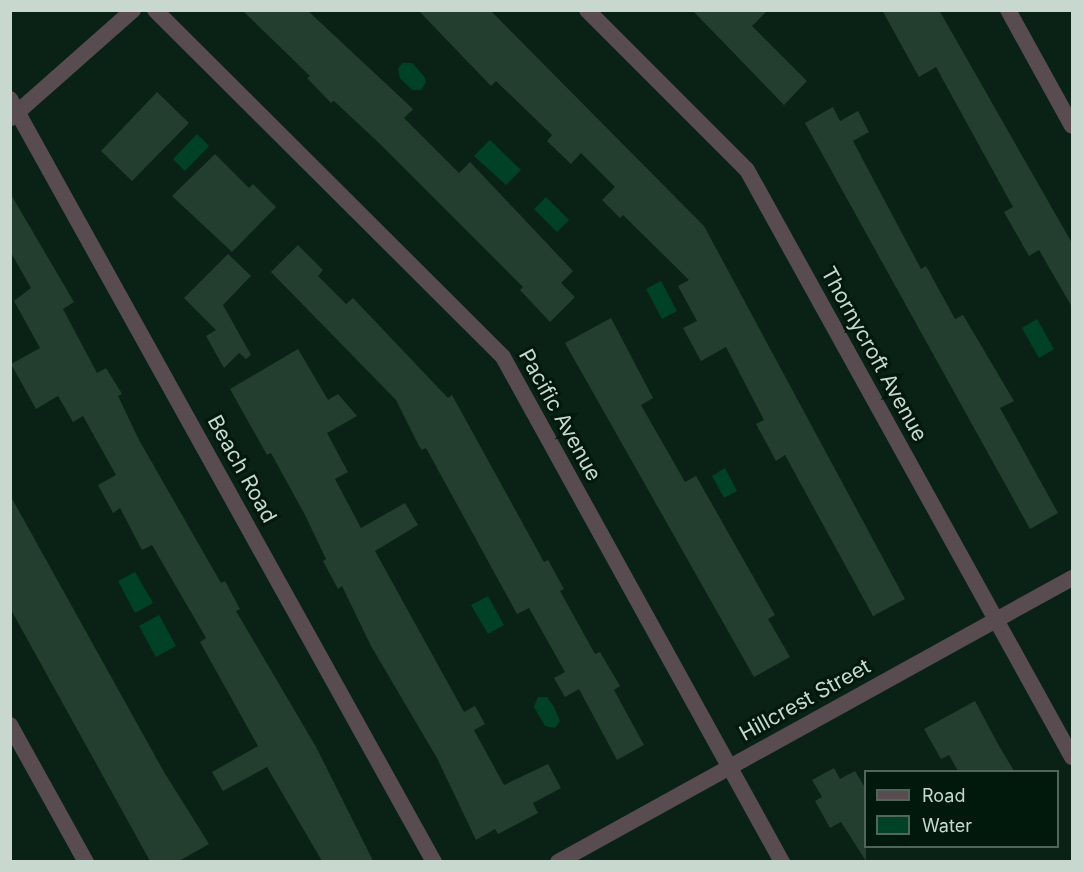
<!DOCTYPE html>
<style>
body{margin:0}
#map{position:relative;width:1083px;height:872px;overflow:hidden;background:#092215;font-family:Inter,sans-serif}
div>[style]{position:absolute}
.water>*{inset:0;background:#014227}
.building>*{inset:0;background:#233d2f}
.minor>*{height:16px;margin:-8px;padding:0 8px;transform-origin:8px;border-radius:8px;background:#584c51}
span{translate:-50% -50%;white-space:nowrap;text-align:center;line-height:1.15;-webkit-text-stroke:6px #01190c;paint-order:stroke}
.street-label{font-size:21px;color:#c9d8ce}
.frame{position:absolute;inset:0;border:12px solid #c9d8ce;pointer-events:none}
.legend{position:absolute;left:864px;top:770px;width:195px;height:78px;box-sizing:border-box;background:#01190c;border:2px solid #51655a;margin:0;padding:8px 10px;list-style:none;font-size:18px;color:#c9d8ce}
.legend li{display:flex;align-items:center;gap:12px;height:30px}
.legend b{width:30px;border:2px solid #51655a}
</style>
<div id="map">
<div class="water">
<i style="clip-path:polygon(402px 63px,412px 63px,424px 76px,426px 82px,421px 90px,412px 90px,400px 78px,398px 69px)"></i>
<i style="clip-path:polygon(197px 134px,209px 146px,185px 171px,173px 159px)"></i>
<i style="clip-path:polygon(490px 140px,521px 170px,506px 185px,474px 156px)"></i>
<i style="clip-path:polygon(546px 197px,569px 220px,557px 232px,534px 209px)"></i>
<i style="clip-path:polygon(661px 281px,677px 311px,662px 319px,646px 289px)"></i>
<i style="clip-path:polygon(1037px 319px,1054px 349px,1039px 358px,1022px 328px)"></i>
<i style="clip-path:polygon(725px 468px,737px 491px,724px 498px,712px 476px)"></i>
<i style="clip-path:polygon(135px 572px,153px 603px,135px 613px,118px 581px)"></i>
<i style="clip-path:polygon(488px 596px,504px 625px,488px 634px,471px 605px)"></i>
<i style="clip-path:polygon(159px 615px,176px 646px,156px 657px,139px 626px)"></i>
<i style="clip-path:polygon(538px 697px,547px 697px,554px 707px,560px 721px,555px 728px,545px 726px,534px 707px)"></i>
</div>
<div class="building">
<i style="clip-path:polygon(242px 10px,307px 10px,413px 109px,404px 118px,459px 173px,470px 162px,573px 271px,561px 283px,575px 297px,550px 322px,520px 290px,523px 287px,379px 143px,334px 101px,331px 103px,307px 78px,310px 76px)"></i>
<i style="clip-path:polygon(418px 10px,490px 10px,704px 226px,905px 599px,873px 616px,785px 455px,776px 461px,756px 424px,764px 420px,726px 347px,701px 361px,683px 328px,697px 321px,678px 286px,689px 280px,623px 215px,620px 218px,602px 200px,615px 187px,581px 153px,571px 164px,547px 141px,552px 135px,496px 81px,491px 86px)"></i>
<i style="clip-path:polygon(692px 10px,768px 10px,752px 26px,807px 81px,784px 105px)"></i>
<i style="clip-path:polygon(882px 10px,939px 10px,1072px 243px,1072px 307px,1039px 250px,1029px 256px,1004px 212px,1013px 207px,936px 67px,919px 77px)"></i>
<i style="clip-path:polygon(157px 92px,189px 123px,132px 181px,101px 151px)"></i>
<i style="clip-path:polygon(833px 107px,840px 121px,858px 111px,869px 132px,853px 141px,921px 269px,926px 266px,955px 319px,963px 315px,1014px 401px,1000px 408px,1058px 513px,1030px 529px,805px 123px)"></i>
<i style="clip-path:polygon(215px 154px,249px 188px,253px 184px,276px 207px,232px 252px,172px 196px)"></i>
<i style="clip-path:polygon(10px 193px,74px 302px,63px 309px,97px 373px,106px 368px,122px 394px,118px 396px,139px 440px,221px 583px,225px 581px,240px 609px,236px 611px,316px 747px,373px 861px,322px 861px,267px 767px,223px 791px,212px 772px,258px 746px,200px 642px,206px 638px,152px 545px,142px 550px,120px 508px,113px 513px,98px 485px,116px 475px,83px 416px,73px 422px,58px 396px,36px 409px,11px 364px,40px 348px,14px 301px,31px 288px,10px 251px)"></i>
<i style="clip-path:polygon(298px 245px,323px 270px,318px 276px,346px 304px,353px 298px,448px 398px,452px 395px,544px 562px,548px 560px,564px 589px,560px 591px,595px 654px,600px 652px,620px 686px,614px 690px,644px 745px,617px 760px,579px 689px,565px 697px,554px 678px,565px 672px,529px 608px,517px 614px,426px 448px,422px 450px,419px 446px,396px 400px,271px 272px)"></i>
<i style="clip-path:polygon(228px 254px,251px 276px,223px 305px,251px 355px,246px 359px,239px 353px,224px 368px,206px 336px,216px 330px,184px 298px)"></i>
<i style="clip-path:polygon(611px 318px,653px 398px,641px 405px,685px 482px,696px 476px,775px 615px,768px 619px,790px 657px,754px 677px,565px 343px)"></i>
<i style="clip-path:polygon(298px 349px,328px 400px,338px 394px,357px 416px,327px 433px,348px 472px,335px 479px,361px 528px,405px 503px,418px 525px,375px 551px,464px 712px,475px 706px,485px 724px,474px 730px,504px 785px,548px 764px,561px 788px,533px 803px,538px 813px,498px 834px,495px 829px,476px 840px,437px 758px,371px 646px,342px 586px,338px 589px,323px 561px,326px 559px,305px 515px,271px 453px,267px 455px,230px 389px)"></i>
<i style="clip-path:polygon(10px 495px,164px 772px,209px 844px,179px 861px,150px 861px,10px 608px)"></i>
<i style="clip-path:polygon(975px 701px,999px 746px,1014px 771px,958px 771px,949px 755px,941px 759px,924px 729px)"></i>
<i style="clip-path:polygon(834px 768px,840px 779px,855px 771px,866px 789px,866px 861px,841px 822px,830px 828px,815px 801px,822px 797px,812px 780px)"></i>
</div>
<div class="minor">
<i style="left:155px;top:10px;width:491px;rotate:44.9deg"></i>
<i style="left:503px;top:357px;width:577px;rotate:61.08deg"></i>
<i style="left:587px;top:10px;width:226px;rotate:45deg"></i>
<i style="left:747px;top:170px;width:671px;rotate:61.03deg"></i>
<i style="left:1008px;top:10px;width:132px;rotate:61.1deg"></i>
<i style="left:10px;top:99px;width:873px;rotate:60.94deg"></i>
<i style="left:11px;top:118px;width:163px;rotate:-41.5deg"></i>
<i style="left:10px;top:725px;width:157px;rotate:61deg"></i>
<i style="left:558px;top:862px;width:587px;rotate:-28.92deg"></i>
</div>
<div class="street-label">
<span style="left:874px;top:354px;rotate:61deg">Thornycroft Avenue</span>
<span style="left:560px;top:415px;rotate:61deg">Pacific Avenue</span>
<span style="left:242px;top:469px;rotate:61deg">Beach Road</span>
<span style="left:805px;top:700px;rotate:-29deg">Hillcrest Street</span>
</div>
<div class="frame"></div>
<ul class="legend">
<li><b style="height:8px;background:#584c51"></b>Road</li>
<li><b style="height:16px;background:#014227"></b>Water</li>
</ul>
</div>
